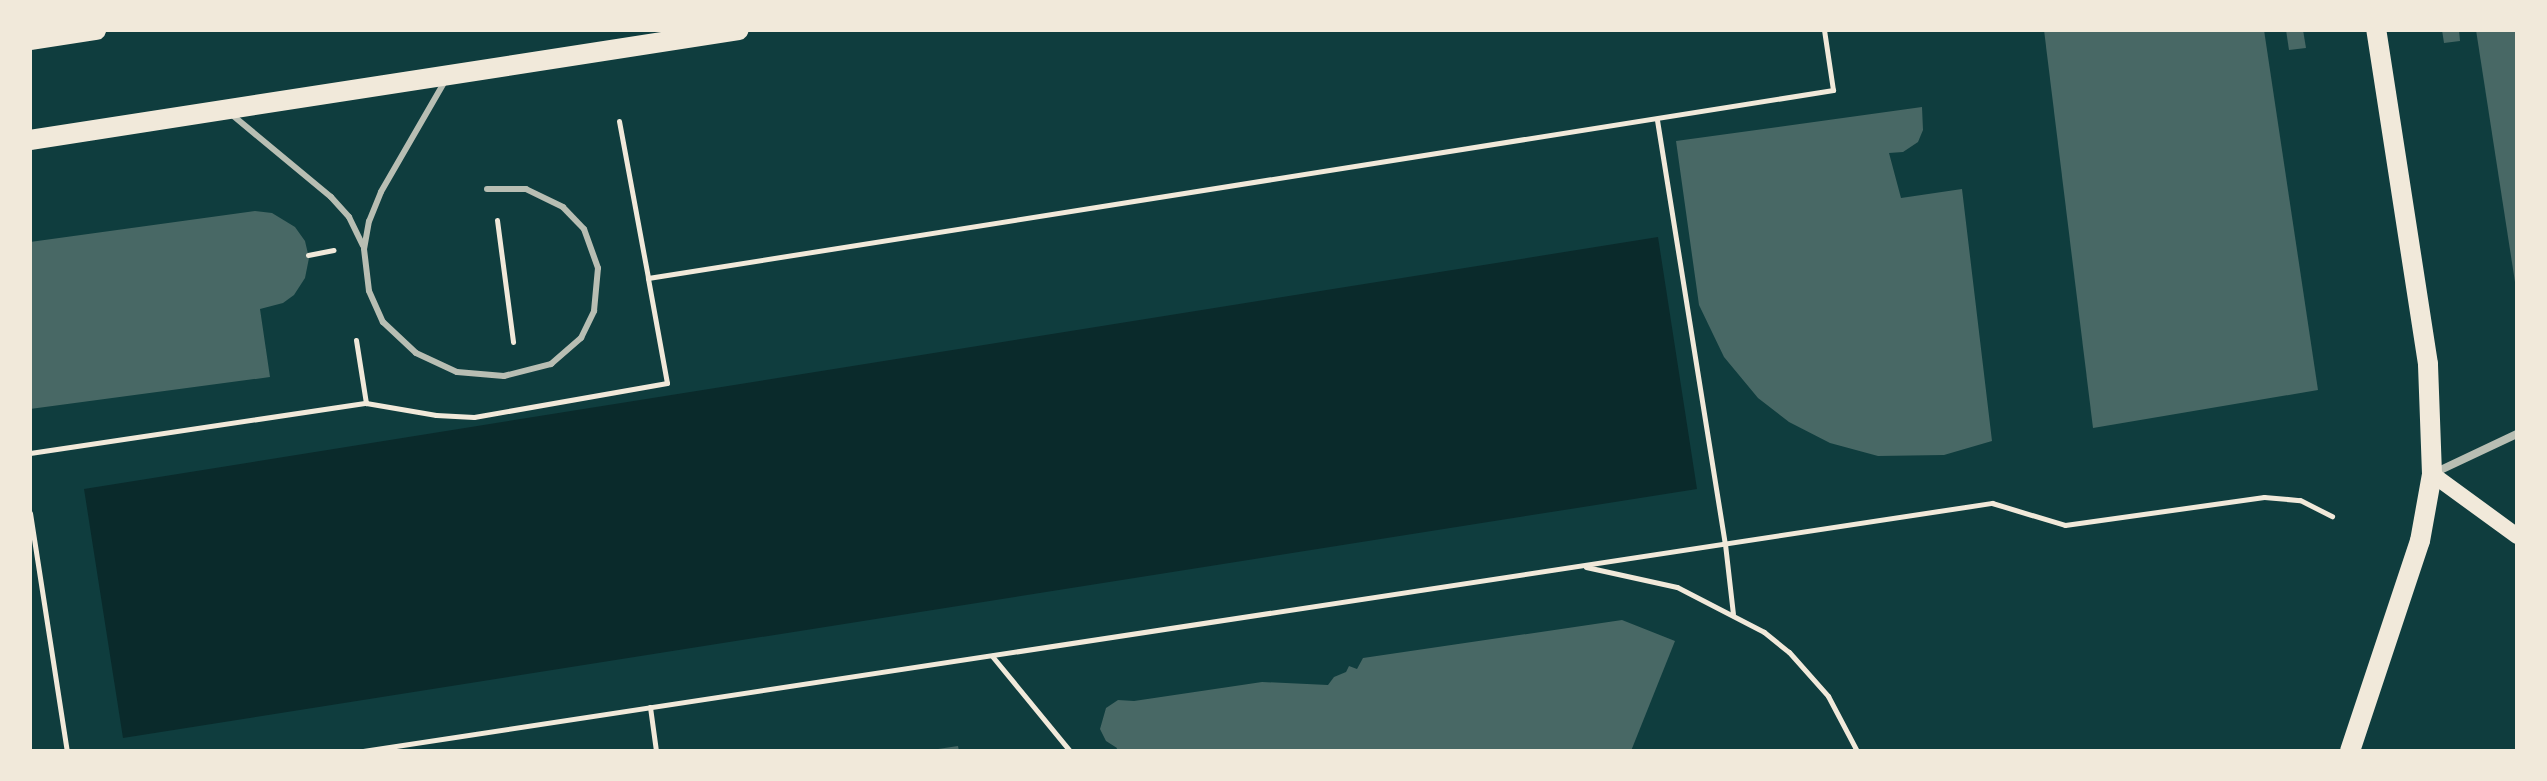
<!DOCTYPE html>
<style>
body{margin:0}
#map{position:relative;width:2547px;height:781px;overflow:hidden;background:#0f3d3e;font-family:Literata,serif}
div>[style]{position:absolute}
.water>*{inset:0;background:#0a2a2b}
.building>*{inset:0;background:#486865}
.path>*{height:5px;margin:-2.5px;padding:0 2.5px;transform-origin:2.5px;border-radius:2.5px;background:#f1e9da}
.service>*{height:6px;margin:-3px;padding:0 3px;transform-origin:3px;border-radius:3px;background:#b8beb3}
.minor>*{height:8px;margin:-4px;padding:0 4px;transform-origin:4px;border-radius:4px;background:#b8beb3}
.secondary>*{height:16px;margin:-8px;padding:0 8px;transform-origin:8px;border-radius:8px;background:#f1e9da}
.primary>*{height:20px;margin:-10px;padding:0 10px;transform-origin:10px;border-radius:10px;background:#f1e9da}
span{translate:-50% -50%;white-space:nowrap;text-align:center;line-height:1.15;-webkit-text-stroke:6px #f1e9da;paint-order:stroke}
.frame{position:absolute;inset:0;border:32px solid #f1e9da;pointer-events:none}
</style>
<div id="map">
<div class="water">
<i style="clip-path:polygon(1658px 237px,1697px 489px,123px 738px,84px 489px)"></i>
</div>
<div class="building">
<i style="clip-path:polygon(2044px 30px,2264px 30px,2318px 390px,2093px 428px)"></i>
<i style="clip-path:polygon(2286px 30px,2303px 30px,2306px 48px,2289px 50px)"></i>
<i style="clip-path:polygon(2442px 30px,2459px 30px,2460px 41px,2444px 43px)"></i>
<i style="clip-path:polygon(2476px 30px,2517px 30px,2517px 282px,2515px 282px)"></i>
<i style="clip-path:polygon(1922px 107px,1923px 130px,1918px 142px,1903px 152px,1889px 153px,1901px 198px,1962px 189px,1992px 441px,1944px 455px,1878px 456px,1830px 443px,1789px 422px,1758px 398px,1724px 357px,1699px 305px,1676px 141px)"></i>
<i style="clip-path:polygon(255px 211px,272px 213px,295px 227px,305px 241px,309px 258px,305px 278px,294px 295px,283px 303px,260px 309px,270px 377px,30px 409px,30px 242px)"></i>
<i style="clip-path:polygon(1622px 620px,1675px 641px,1631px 751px,1116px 751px,1117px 748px,1106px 741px,1100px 729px,1106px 708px,1118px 700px,1134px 701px,1262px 682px,1328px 685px,1334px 677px,1346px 672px,1349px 666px,1357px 669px,1363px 658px)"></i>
<i style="clip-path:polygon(958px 746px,959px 751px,938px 751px,938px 749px)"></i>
</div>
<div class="path">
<i style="left:1657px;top:120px;width:429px;rotate:80.9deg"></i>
<i style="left:1725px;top:544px;width:70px;rotate:83.5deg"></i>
<i style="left:619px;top:121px;width:160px;rotate:79.5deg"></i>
<i style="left:648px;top:278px;width:1200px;rotate:-9.01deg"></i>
<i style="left:1833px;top:90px;width:61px;rotate:-98.5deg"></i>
<i style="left:497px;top:220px;width:123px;rotate:82.5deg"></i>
<i style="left:308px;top:255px;width:26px;rotate:-11deg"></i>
<i style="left:356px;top:340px;width:64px;rotate:81deg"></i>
<i style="left:30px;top:453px;width:340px;rotate:-8.5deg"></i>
<i style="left:366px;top:403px;width:71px;rotate:9.7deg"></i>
<i style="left:436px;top:415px;width:38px;rotate:3deg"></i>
<i style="left:474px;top:417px;width:196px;rotate:-10deg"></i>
<i style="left:667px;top:383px;width:107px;rotate:-100.3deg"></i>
<i style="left:30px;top:513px;width:241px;rotate:81.2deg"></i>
<i style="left:1586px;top:567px;width:93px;rotate:12.4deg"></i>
<i style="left:1677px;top:587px;width:98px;rotate:27.3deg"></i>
<i style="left:1764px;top:632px;width:32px;rotate:39deg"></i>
<i style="left:1789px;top:652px;width:59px;rotate:48.4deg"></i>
<i style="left:1828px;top:696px;width:62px;rotate:62.2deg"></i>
<i style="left:992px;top:656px;width:123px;rotate:50.6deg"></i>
<i style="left:650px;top:707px;width:44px;rotate:82.2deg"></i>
<i style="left:363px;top:751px;width:1648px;rotate:-8.66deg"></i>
<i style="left:1992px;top:503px;width:76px;rotate:16.8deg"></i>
<i style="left:2065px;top:525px;width:201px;rotate:-8deg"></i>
<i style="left:2264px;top:497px;width:36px;rotate:5deg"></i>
<i style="left:2300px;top:500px;width:36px;rotate:27deg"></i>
</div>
<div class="service">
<i style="left:445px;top:81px;width:128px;rotate:120deg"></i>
<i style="left:381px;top:192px;width:31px;rotate:112deg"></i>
<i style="left:369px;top:221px;width:28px;rotate:100deg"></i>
<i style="left:364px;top:249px;width:42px;rotate:83.2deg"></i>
<i style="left:369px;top:291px;width:34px;rotate:66deg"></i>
<i style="left:383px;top:322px;width:45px;rotate:43.2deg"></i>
<i style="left:416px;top:353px;width:45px;rotate:24.9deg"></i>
<i style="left:457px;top:372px;width:47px;rotate:4.9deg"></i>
<i style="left:504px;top:376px;width:49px;rotate:-14.3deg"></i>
<i style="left:551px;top:364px;width:40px;rotate:-41deg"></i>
<i style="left:581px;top:338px;width:30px;rotate:-64deg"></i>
<i style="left:594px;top:311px;width:43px;rotate:-84.7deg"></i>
<i style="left:598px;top:268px;width:41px;rotate:-109.7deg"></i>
<i style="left:584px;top:229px;width:30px;rotate:-134deg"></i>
<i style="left:563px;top:207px;width:41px;rotate:-154.1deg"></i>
<i style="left:526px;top:189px;width:39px;rotate:180deg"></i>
<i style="left:231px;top:114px;width:130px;rotate:39.7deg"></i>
<i style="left:331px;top:197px;width:27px;rotate:48deg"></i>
<i style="left:349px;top:217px;width:32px;rotate:64deg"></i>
</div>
<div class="minor">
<i style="left:2432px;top:474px;width:94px;rotate:-25.2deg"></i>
</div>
<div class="secondary">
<i style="left:2432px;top:474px;width:105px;rotate:36.1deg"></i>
</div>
<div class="primary">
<i style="left:30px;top:40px;width:67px;rotate:-8.6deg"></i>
<i style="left:30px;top:140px;width:717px;rotate:-8.82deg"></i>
<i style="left:2350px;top:751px;width:221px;rotate:-71.6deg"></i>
<i style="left:2420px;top:541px;width:68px;rotate:-79.8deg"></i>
<i style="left:2432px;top:474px;width:110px;rotate:-92.1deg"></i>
<i style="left:2428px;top:364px;width:338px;rotate:-98.8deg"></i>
</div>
<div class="frame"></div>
</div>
